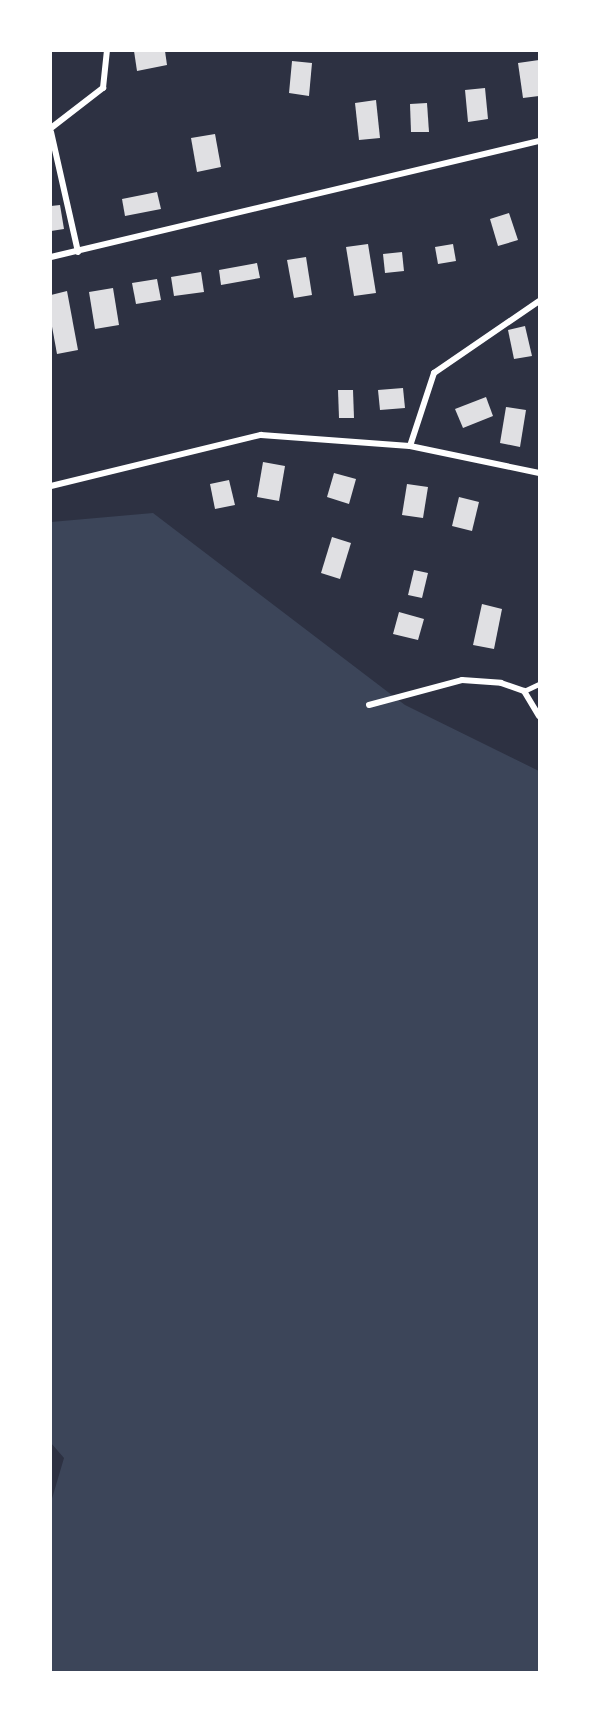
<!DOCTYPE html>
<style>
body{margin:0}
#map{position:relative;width:590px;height:1723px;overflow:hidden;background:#2d3142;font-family:"Alegreya Sans",sans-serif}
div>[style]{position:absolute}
.green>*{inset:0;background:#3c4559}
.building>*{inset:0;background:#e0e0e3}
.service>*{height:4.5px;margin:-2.25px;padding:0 2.25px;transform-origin:2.25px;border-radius:2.25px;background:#fff}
.minor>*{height:6px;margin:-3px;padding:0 3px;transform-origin:3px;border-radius:3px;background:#fff}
span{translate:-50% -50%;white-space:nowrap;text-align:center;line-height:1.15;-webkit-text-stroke:5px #fff;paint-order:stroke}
.frame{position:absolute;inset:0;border:52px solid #fff;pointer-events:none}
</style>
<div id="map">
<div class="green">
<i style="clip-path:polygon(153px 513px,405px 705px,539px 771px,539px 1672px,51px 1672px,51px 1502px,64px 1458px,51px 1443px,51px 522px)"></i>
</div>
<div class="building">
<i style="clip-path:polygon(134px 51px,165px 51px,167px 65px,137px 71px)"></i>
<i style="clip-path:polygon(539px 60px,539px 96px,523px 98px,518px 63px)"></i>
<i style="clip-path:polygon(292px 61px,312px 63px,309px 96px,289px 93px)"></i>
<i style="clip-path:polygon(485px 88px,488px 119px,468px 122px,465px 90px)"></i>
<i style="clip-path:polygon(376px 100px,380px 138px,359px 140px,355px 103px)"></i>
<i style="clip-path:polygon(427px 103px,429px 132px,411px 132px,410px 104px)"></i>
<i style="clip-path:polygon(215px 134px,221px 167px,197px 172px,191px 138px)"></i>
<i style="clip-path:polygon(157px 192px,161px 209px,125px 216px,122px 199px)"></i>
<i style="clip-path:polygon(60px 205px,64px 229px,51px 231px,51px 206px)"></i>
<i style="clip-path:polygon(509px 213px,518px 240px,498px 246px,490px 219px)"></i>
<i style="clip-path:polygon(368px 244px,376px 293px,354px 296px,346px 247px)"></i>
<i style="clip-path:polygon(453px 244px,456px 261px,438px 264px,435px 247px)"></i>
<i style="clip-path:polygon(402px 252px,404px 271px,385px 273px,383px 254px)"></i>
<i style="clip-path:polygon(306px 257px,312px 295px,294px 298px,287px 260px)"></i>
<i style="clip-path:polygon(257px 263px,260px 278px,221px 285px,219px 270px)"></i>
<i style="clip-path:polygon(201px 272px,204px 292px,174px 296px,171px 277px)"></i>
<i style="clip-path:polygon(157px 279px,161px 300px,136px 304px,132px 283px)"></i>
<i style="clip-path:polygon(113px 288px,119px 325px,95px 329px,89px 292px)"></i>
<i style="clip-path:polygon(67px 291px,78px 350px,57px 354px,51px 321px,51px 295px)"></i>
<i style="clip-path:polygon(525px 326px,532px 356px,514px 359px,508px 330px)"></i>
<i style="clip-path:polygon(403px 388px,405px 408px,380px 410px,378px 390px)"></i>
<i style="clip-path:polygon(338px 390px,353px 390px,354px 418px,339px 418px)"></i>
<i style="clip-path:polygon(486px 397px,493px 416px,463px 428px,455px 409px)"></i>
<i style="clip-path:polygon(506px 407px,526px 410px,520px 447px,500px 443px)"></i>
<i style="clip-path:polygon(263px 462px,285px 466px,279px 501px,257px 497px)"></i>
<i style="clip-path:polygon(334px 473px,356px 479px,349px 504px,327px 497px)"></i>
<i style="clip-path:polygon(229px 480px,235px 505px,215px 509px,210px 484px)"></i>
<i style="clip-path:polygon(407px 484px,428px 487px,423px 518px,402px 515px)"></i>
<i style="clip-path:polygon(459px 497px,479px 502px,472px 531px,452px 526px)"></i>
<i style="clip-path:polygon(332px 537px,351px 543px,340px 579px,321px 573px)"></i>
<i style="clip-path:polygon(414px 570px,428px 573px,422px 598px,408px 595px)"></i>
<i style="clip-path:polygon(482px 604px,502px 609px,494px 649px,473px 645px)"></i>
<i style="clip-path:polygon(399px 612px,424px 619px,418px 640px,393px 634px)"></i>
</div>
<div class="service">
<i style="left:524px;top:691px;width:17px;rotate:-25deg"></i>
</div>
<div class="minor">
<i style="left:51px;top:128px;width:66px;rotate:-37.6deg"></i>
<i style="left:103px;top:88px;width:37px;rotate:-84deg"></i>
<i style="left:51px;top:132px;width:123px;rotate:77.3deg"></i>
<i style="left:51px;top:257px;width:502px;rotate:-13.37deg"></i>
<i style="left:410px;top:446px;width:77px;rotate:-71.8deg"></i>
<i style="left:434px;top:373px;width:127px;rotate:-34.4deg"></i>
<i style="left:51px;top:486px;width:216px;rotate:-13.7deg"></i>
<i style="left:261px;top:435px;width:149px;rotate:4.2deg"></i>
<i style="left:410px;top:446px;width:132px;rotate:11.8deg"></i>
<i style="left:369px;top:705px;width:96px;rotate:-15deg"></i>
<i style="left:462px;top:680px;width:39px;rotate:4deg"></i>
<i style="left:501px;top:683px;width:24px;rotate:19deg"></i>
<i style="left:524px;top:691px;width:29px;rotate:59deg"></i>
</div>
<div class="frame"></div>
</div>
